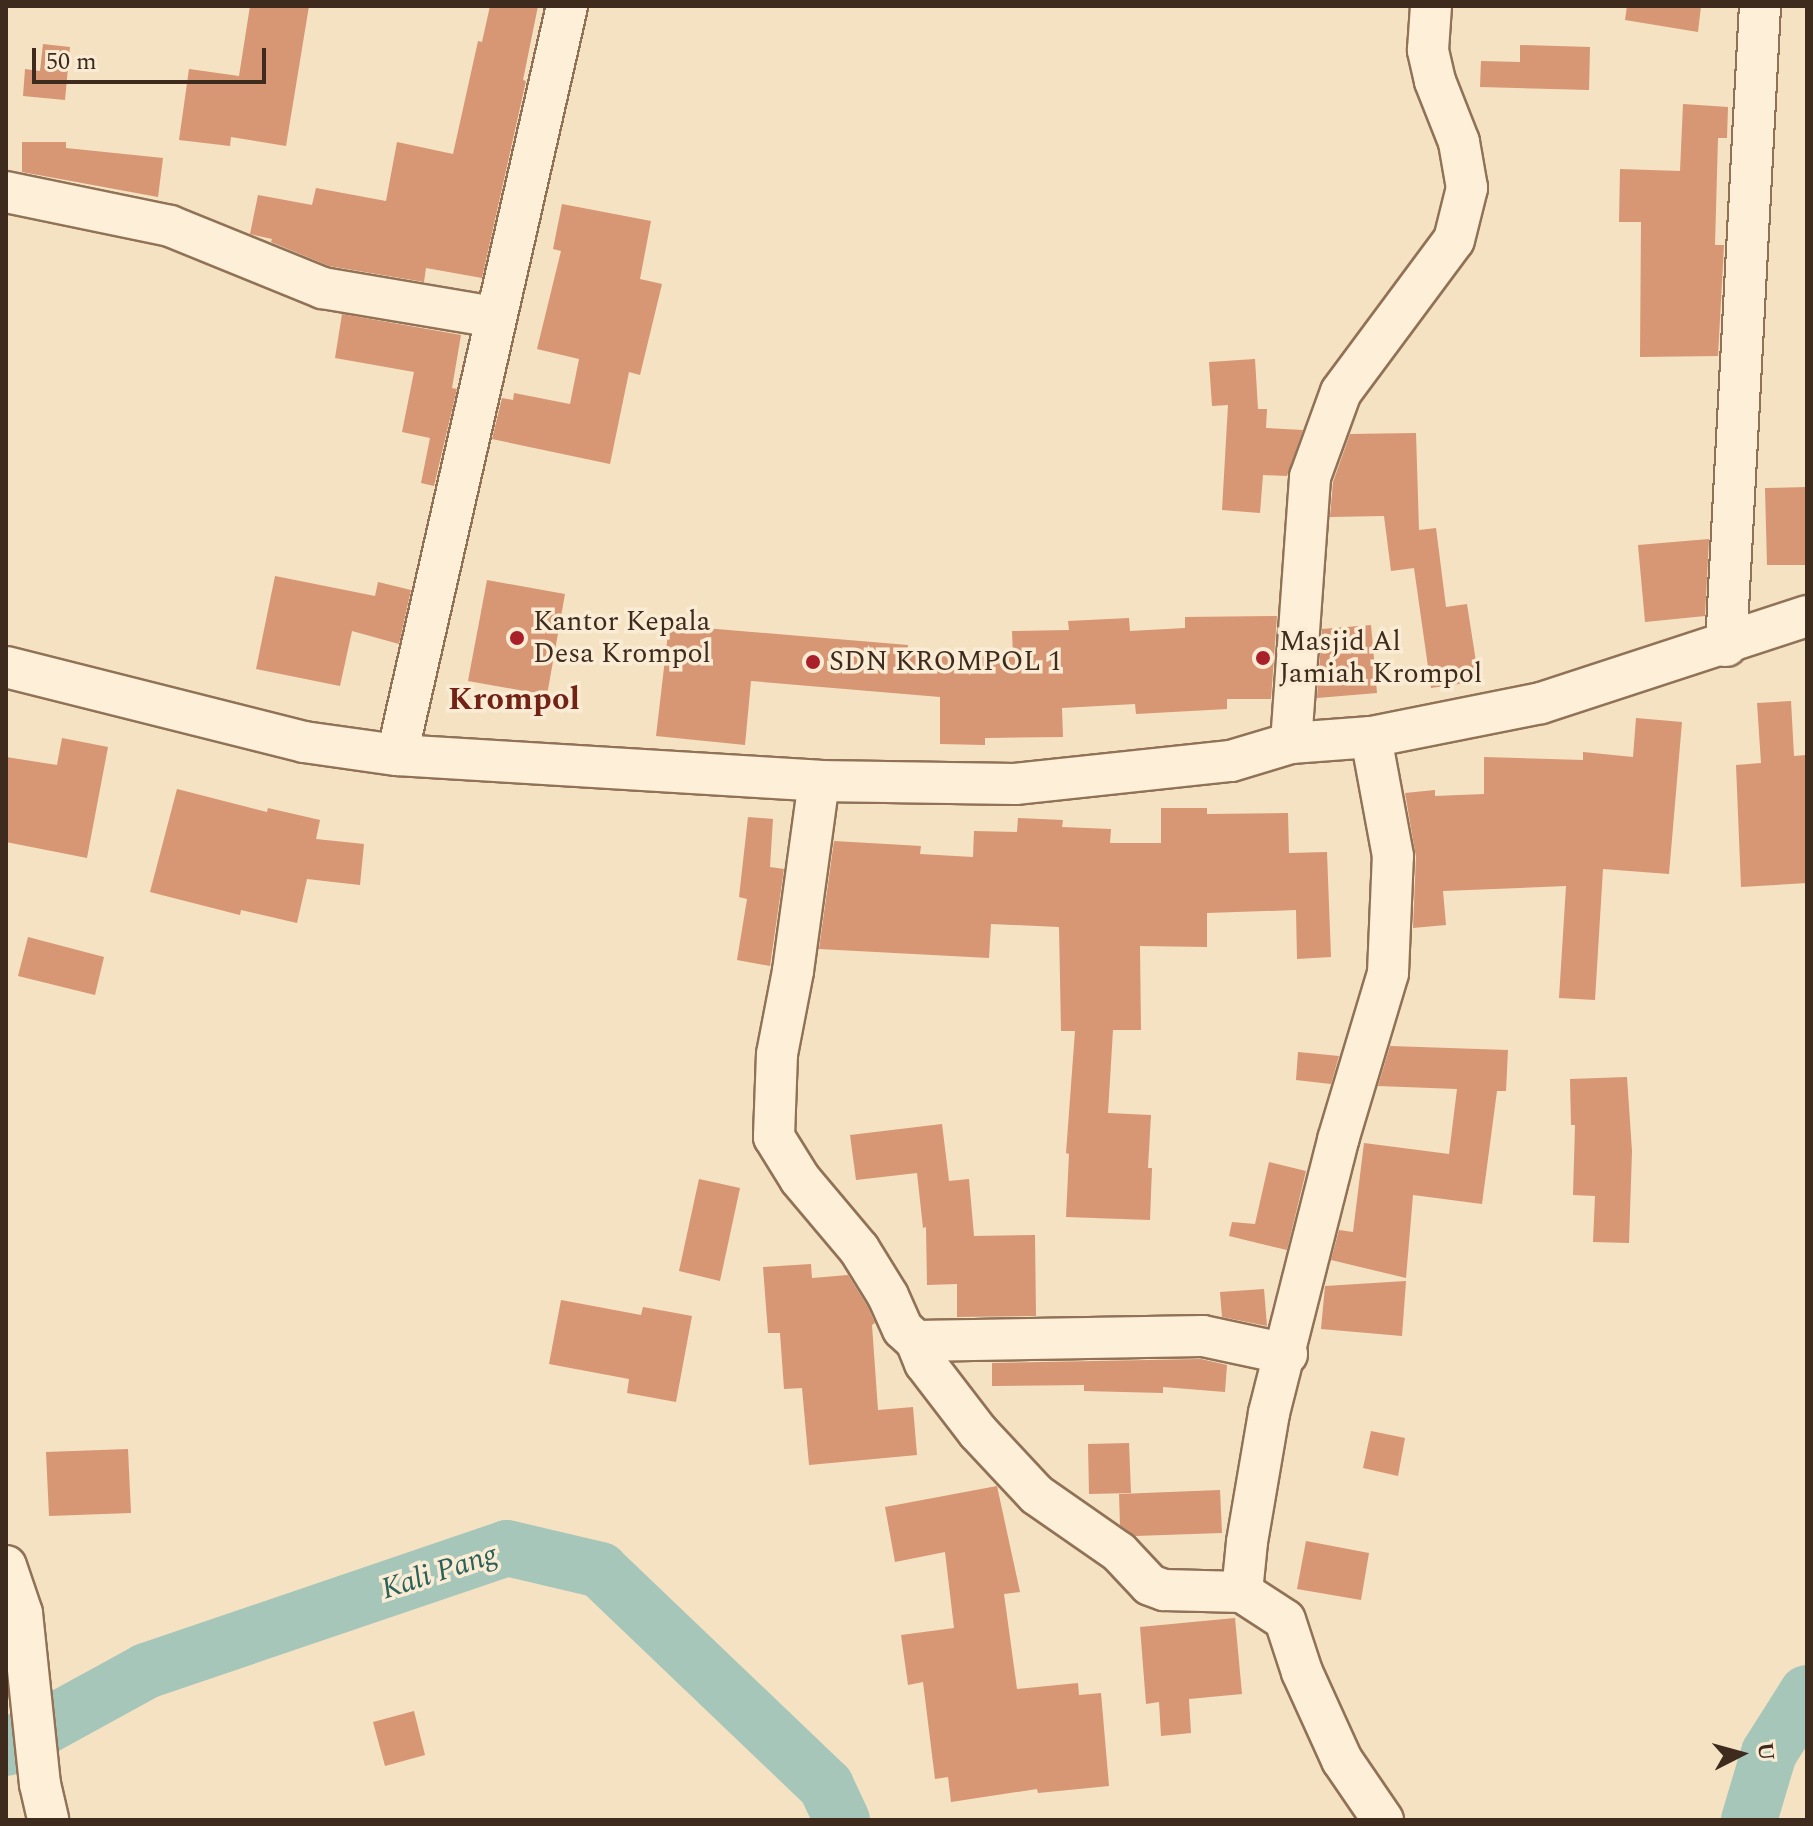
<!DOCTYPE html>
<style>
body{margin:0}
#map{position:relative;width:1813px;height:1826px;overflow:hidden;background:#f4e2c3;font-family:Spectral,serif}
div>[style]{position:absolute}
.river>*{height:56px;margin:-28px;padding:0 28px;transform-origin:28px;border-radius:28px;background:#a6c6ba}
.building>*{inset:0;background:#d79674}
.roads{filter:drop-shadow(2px 0 #917257) drop-shadow(-2px 0 #917257) drop-shadow(0 2px #917257) drop-shadow(0 -2px #917257)}
.minor>*{height:40px;margin:-20px;padding:0 20px;transform-origin:20px;border-radius:20px;background:#fdefd8}
.dots>*{width:22px;height:22px;translate:-50% -50%;box-sizing:border-box;border:4px solid #faecd4;border-radius:50%}
span{translate:-50% -50%;white-space:nowrap;text-align:center;line-height:1.15;-webkit-text-stroke:7px #faecd4;paint-order:stroke}
.poi-label{font-size:28px;color:#3f2b1d}
.left{translate:0 -50%;text-align:left}
.water-label{font-size:30px;color:#2a6159;font-style:italic}
.quarter-label{font-size:32px;color:#722316;font-weight:700}
.frame{position:absolute;inset:0;border:8px solid #3f2b1d;pointer-events:none}
.north{position:absolute;left:1701px;top:1714px;width:80px;height:80px;-webkit-text-stroke:6px #faecd4;paint-order:stroke;rotate:84deg;font-size:22px;font-weight:700;line-height:32px;text-align:center;color:#3f2b1d}
.north::after{content:'';display:block;margin:auto;width:28px;height:36px;background:#3f2b1d;clip-path:polygon(50% 0,100% 100%,50% 72%,0 100%)}
.scale{position:absolute;left:32px;top:48px;width:234px;height:36px;box-sizing:border-box;border:4px solid #3f2b1d;border-top:0;padding-left:10px;font-size:24px;line-height:28px;white-space:nowrap;color:#3f2b1d;-webkit-text-stroke:6px #faecd4;paint-order:stroke}
</style>
<div id="map">
<div class="river">
<i style="left:6px;top:1748px;width:160px;rotate:-28.8deg"></i>
<i style="left:146px;top:1671px;width:381px;rotate:-18.8deg"></i>
<i style="left:507px;top:1548px;width:96px;rotate:13.3deg"></i>
<i style="left:600px;top:1570px;width:313px;rotate:43.7deg"></i>
<i style="left:826px;top:1786px;width:38px;rotate:65deg"></i>
<i style="left:1749px;top:1820px;width:70px;rotate:-73.4deg"></i>
<i style="left:1769px;top:1753px;width:71px;rotate:-57.7deg"></i>
</div>
<div class="building">
<i style="clip-path:polygon(250px 6px,309px 6px,286px 146px,231px 137px,230px 146px,179px 140px,189px 69px,239px 76px)"></i>
<i style="clip-path:polygon(490px 6px,538px 6px,523px 80px,526px 81px,482px 278px,426px 268px,424px 282px,329px 266px,271px 242px,272px 239px,250px 234px,258px 195px,312px 205px,316px 188px,386px 201px,397px 142px,453px 154px,478px 41px,482px 42px)"></i>
<i style="clip-path:polygon(1627px 6px,1701px 6px,1698px 32px,1625px 20px)"></i>
<i style="clip-path:polygon(43px 44px,70px 47px,65px 100px,23px 96px,25px 69px,40px 71px)"></i>
<i style="clip-path:polygon(1520px 45px,1590px 47px,1589px 90px,1480px 87px,1481px 61px,1520px 62px)"></i>
<i style="clip-path:polygon(1683px 104px,1728px 107px,1727px 138px,1718px 138px,1715px 245px,1724px 245px,1718px 356px,1640px 357px,1641px 222px,1619px 222px,1620px 169px,1680px 171px)"></i>
<i style="clip-path:polygon(22px 142px,66px 142px,66px 148px,163px 158px,158px 197px,22px 172px)"></i>
<i style="clip-path:polygon(562px 204px,651px 221px,640px 279px,662px 284px,640px 375px,629px 372px,610px 464px,492px 439px,502px 398px,513px 400px,514px 393px,570px 404px,579px 359px,537px 349px,561px 251px,553px 249px)"></i>
<i style="clip-path:polygon(342px 314px,461px 335px,452px 388px,457px 389px,434px 486px,421px 483px,430px 438px,402px 432px,414px 372px,335px 358px)"></i>
<i style="clip-path:polygon(1255px 359px,1258px 409px,1267px 409px,1266px 428px,1303px 430px,1287px 476px,1263px 475px,1260px 513px,1222px 510px,1228px 405px,1212px 406px,1209px 362px)"></i>
<i style="clip-path:polygon(1416px 433px,1419px 530px,1436px 528px,1446px 607px,1467px 604px,1479px 681px,1431px 688px,1414px 568px,1391px 571px,1384px 516px,1330px 517px,1333px 482px,1350px 434px)"></i>
<i style="clip-path:polygon(1807px 487px,1807px 565px,1767px 565px,1765px 488px)"></i>
<i style="clip-path:polygon(1709px 539px,1705px 616px,1645px 622px,1638px 545px)"></i>
<i style="clip-path:polygon(275px 576px,375px 596px,378px 582px,411px 590px,399px 644px,352px 631px,340px 686px,256px 669px)"></i>
<i style="clip-path:polygon(487px 580px,565px 594px,547px 695px,468px 681px)"></i>
<i style="clip-path:polygon(1277px 616px,1271px 699px,1227px 699px,1227px 709px,1136px 714px,1135px 704px,1062px 708px,1063px 737px,985px 738px,985px 745px,940px 744px,940px 697px,751px 681px,745px 745px,656px 736px,669px 625px,908px 645px,907px 655px,1013px 657px,1012px 631px,1069px 630px,1068px 621px,1129px 618px,1130px 631px,1185px 628px,1185px 617px)"></i>
<i style="clip-path:polygon(1371px 625px,1377px 693px,1317px 698px,1322px 629px)"></i>
<i style="clip-path:polygon(1791px 701px,1794px 756px,1807px 755px,1807px 883px,1741px 887px,1736px 765px,1761px 763px,1757px 703px)"></i>
<i style="clip-path:polygon(1636px 718px,1682px 722px,1669px 874px,1603px 869px,1595px 1000px,1559px 998px,1566px 886px,1443px 891px,1446px 925px,1413px 928px,1416px 857px,1405px 793px,1435px 790px,1435px 796px,1484px 794px,1484px 757px,1583px 760px,1583px 752px,1633px 757px)"></i>
<i style="clip-path:polygon(62px 738px,108px 747px,87px 858px,6px 842px,6px 757px,57px 765px)"></i>
<i style="clip-path:polygon(177px 789px,267px 812px,268px 808px,320px 820px,316px 839px,364px 844px,360px 885px,307px 879px,297px 923px,241px 910px,240px 915px,150px 892px)"></i>
<i style="clip-path:polygon(1161px 808px,1207px 808px,1207px 814px,1288px 813px,1289px 853px,1327px 852px,1331px 957px,1297px 959px,1296px 910px,1207px 913px,1207px 947px,1140px 946px,1141px 1030px,1113px 1030px,1108px 1113px,1151px 1115px,1148px 1168px,1152px 1168px,1150px 1220px,1066px 1217px,1069px 1154px,1066px 1153px,1075px 1031px,1061px 1031px,1059px 927px,991px 924px,989px 958px,819px 949px,834px 841px,921px 846px,920px 854px,973px 857px,974px 831px,1017px 832px,1018px 818px,1063px 820px,1062px 827px,1111px 829px,1110px 843px,1161px 843px)"></i>
<i style="clip-path:polygon(748px 817px,773px 819px,770px 867px,784px 869px,770px 966px,737px 960px,747px 899px,739px 897px)"></i>
<i style="clip-path:polygon(28px 937px,104px 957px,95px 995px,18px 976px)"></i>
<i style="clip-path:polygon(1390px 1046px,1508px 1050px,1506px 1091px,1497px 1091px,1482px 1204px,1413px 1195px,1406px 1278px,1331px 1260px,1339px 1230px,1353px 1232px,1364px 1143px,1449px 1154px,1457px 1089px,1378px 1086px)"></i>
<i style="clip-path:polygon(1298px 1052px,1339px 1056px,1331px 1084px,1296px 1080px)"></i>
<i style="clip-path:polygon(1627px 1077px,1632px 1151px,1629px 1243px,1593px 1242px,1595px 1196px,1573px 1195px,1575px 1125px,1571px 1125px,1570px 1079px)"></i>
<i style="clip-path:polygon(942px 1124px,949px 1181px,969px 1179px,974px 1236px,1035px 1235px,1036px 1316px,957px 1317px,957px 1284px,927px 1285px,926px 1227px,923px 1228px,917px 1173px,856px 1180px,850px 1135px)"></i>
<i style="clip-path:polygon(1269px 1162px,1306px 1171px,1287px 1250px,1229px 1236px,1232px 1222px,1255px 1224px)"></i>
<i style="clip-path:polygon(699px 1179px,740px 1188px,720px 1281px,679px 1271px)"></i>
<i style="clip-path:polygon(811px 1264px,812px 1278px,848px 1275px,868px 1307px,875px 1323px,872px 1325px,878px 1410px,913px 1407px,917px 1455px,809px 1465px,802px 1388px,784px 1389px,780px 1333px,768px 1333px,763px 1267px)"></i>
<i style="clip-path:polygon(1406px 1281px,1402px 1336px,1321px 1329px,1325px 1286px)"></i>
<i style="clip-path:polygon(1264px 1289px,1267px 1326px,1222px 1317px,1220px 1292px)"></i>
<i style="clip-path:polygon(561px 1300px,641px 1315px,643px 1307px,692px 1316px,676px 1402px,627px 1393px,629px 1379px,549px 1364px)"></i>
<i style="clip-path:polygon(1201px 1359px,1227px 1365px,1225px 1392px,1163px 1387px,1163px 1393px,1084px 1391px,1084px 1385px,992px 1386px,992px 1363px)"></i>
<i style="clip-path:polygon(1371px 1431px,1405px 1438px,1398px 1476px,1363px 1468px)"></i>
<i style="clip-path:polygon(1129px 1443px,1131px 1493px,1089px 1494px,1088px 1444px)"></i>
<i style="clip-path:polygon(128px 1449px,131px 1513px,49px 1516px,46px 1452px)"></i>
<i style="clip-path:polygon(997px 1486px,1020px 1592px,1004px 1594px,1017px 1689px,1078px 1683px,1079px 1695px,1101px 1693px,1109px 1786px,1038px 1793px,1037px 1789px,951px 1802px,948px 1777px,935px 1779px,923px 1682px,908px 1685px,901px 1635px,954px 1628px,945px 1552px,895px 1562px,885px 1507px)"></i>
<i style="clip-path:polygon(1220px 1490px,1222px 1533px,1135px 1536px,1120px 1525px,1119px 1494px)"></i>
<i style="clip-path:polygon(1306px 1541px,1369px 1553px,1361px 1600px,1297px 1589px)"></i>
<i style="clip-path:polygon(1235px 1618px,1242px 1694px,1189px 1699px,1191px 1733px,1161px 1736px,1159px 1702px,1146px 1704px,1140px 1627px)"></i>
<i style="clip-path:polygon(414px 1711px,425px 1755px,385px 1766px,373px 1722px)"></i>
</div>
<div class="roads">
<div class="minor">
<i style="left:6px;top:192px;width:167px;rotate:11.7deg"></i>
<i style="left:170px;top:226px;width:165px;rotate:22.1deg"></i>
<i style="left:323px;top:288px;width:174px;rotate:9.6deg"></i>
<i style="left:1726px;top:646px;width:641px;rotate:-86.96deg"></i>
<i style="left:6px;top:667px;width:307px;rotate:14.1deg"></i>
<i style="left:304px;top:742px;width:94px;rotate:8deg"></i>
<i style="left:397px;top:755px;width:423px;rotate:3.5deg"></i>
<i style="left:819px;top:781px;width:196px;rotate:0.9deg"></i>
<i style="left:1015px;top:784px;width:217px;rotate:-6.1deg"></i>
<i style="left:1231px;top:761px;width:63px;rotate:-16.7deg"></i>
<i style="left:1291px;top:743px;width:80px;rotate:-4.3deg"></i>
<i style="left:1371px;top:737px;width:173px;rotate:-11.3deg"></i>
<i style="left:1541px;top:703px;width:280px;rotate:-18.1deg"></i>
<i style="left:1291px;top:743px;width:267px;rotate:-85.9deg"></i>
<i style="left:1310px;top:477px;width:90px;rotate:-70deg"></i>
<i style="left:1341px;top:392px;width:189px;rotate:-53.4deg"></i>
<i style="left:1454px;top:240px;width:54px;rotate:-76deg"></i>
<i style="left:1467px;top:188px;width:47px;rotate:-99.9deg"></i>
<i style="left:1459px;top:142px;width:66px;rotate:-111.5deg"></i>
<i style="left:1435px;top:81px;width:32px;rotate:-103deg"></i>
<i style="left:1428px;top:50px;width:44px;rotate:-86.1deg"></i>
<i style="left:397px;top:755px;width:768px;rotate:-77.21deg"></i>
<i style="left:819px;top:781px;width:192px;rotate:97.8deg"></i>
<i style="left:793px;top:971px;width:85px;rotate:100.9deg"></i>
<i style="left:777px;top:1054px;width:83px;rotate:92.1deg"></i>
<i style="left:774px;top:1137px;width:49px;rotate:58.2deg"></i>
<i style="left:800px;top:1179px;width:92px;rotate:49.9deg"></i>
<i style="left:859px;top:1249px;width:55px;rotate:58.3deg"></i>
<i style="left:888px;top:1296px;width:36px;rotate:66deg"></i>
<i style="left:903px;top:1329px;width:18px;rotate:43deg"></i>
<i style="left:916px;top:1341px;width:24px;rotate:68deg"></i>
<i style="left:925px;top:1363px;width:87px;rotate:52.5deg"></i>
<i style="left:978px;top:1432px;width:86px;rotate:46.9deg"></i>
<i style="left:1037px;top:1495px;width:100px;rotate:34.8deg"></i>
<i style="left:1119px;top:1552px;width:45px;rotate:46.8deg"></i>
<i style="left:1150px;top:1585px;width:15px;rotate:20deg"></i>
<i style="left:1164px;top:1590px;width:78px;rotate:1.5deg"></i>
<i style="left:1242px;top:1592px;width:51px;rotate:33.1deg"></i>
<i style="left:1285px;top:1620px;width:55px;rotate:71.9deg"></i>
<i style="left:1302px;top:1672px;width:97px;rotate:65.6deg"></i>
<i style="left:1342px;top:1760px;width:73px;rotate:55.7deg"></i>
<i style="left:916px;top:1341px;width:287px;rotate:-1deg"></i>
<i style="left:1203px;top:1336px;width:86px;rotate:12.1deg"></i>
<i style="left:6px;top:1566px;width:50px;rotate:71.2deg"></i>
<i style="left:22px;top:1613px;width:172px;rotate:84deg"></i>
<i style="left:40px;top:1784px;width:37px;rotate:77deg"></i>
<i style="left:1242px;top:1592px;width:50px;rotate:-84.3deg"></i>
<i style="left:1247px;top:1542px;width:131px;rotate:-80.3deg"></i>
<i style="left:1269px;top:1413px;width:282px;rotate:-75.8deg"></i>
<i style="left:1338px;top:1140px;width:174px;rotate:-73.3deg"></i>
<i style="left:1388px;top:973px;width:117px;rotate:-87.6deg"></i>
<i style="left:1393px;top:856px;width:121px;rotate:-100.5deg"></i>
</div>
</div>
<div class="dots">
<i style="left:517px;top:638px;background:#a91f2a"></i>
<i style="left:1263px;top:658px;background:#a91f2a"></i>
<i style="left:813px;top:662px;background:#a91f2a"></i>
</div>
<div class="poi-label">
<span class="left" style="left:533px;top:638px">Kantor Kepala<br>Desa Krompol</span>
<span class="left" style="left:1279px;top:658px">Masjid Al<br>Jamiah Krompol</span>
<span class="left" style="left:829px;top:662px">SDN KROMPOL 1</span>
</div>
<div class="water-label">
<span style="left:439px;top:1572px;rotate:-18deg">Kali Pang</span>
</div>
<div class="quarter-label">
<span style="left:514px;top:700px">Krompol</span>
</div>
<div class="frame"></div>
<div class="north">U</div>
<div class="scale">50 m</div>
</div>
